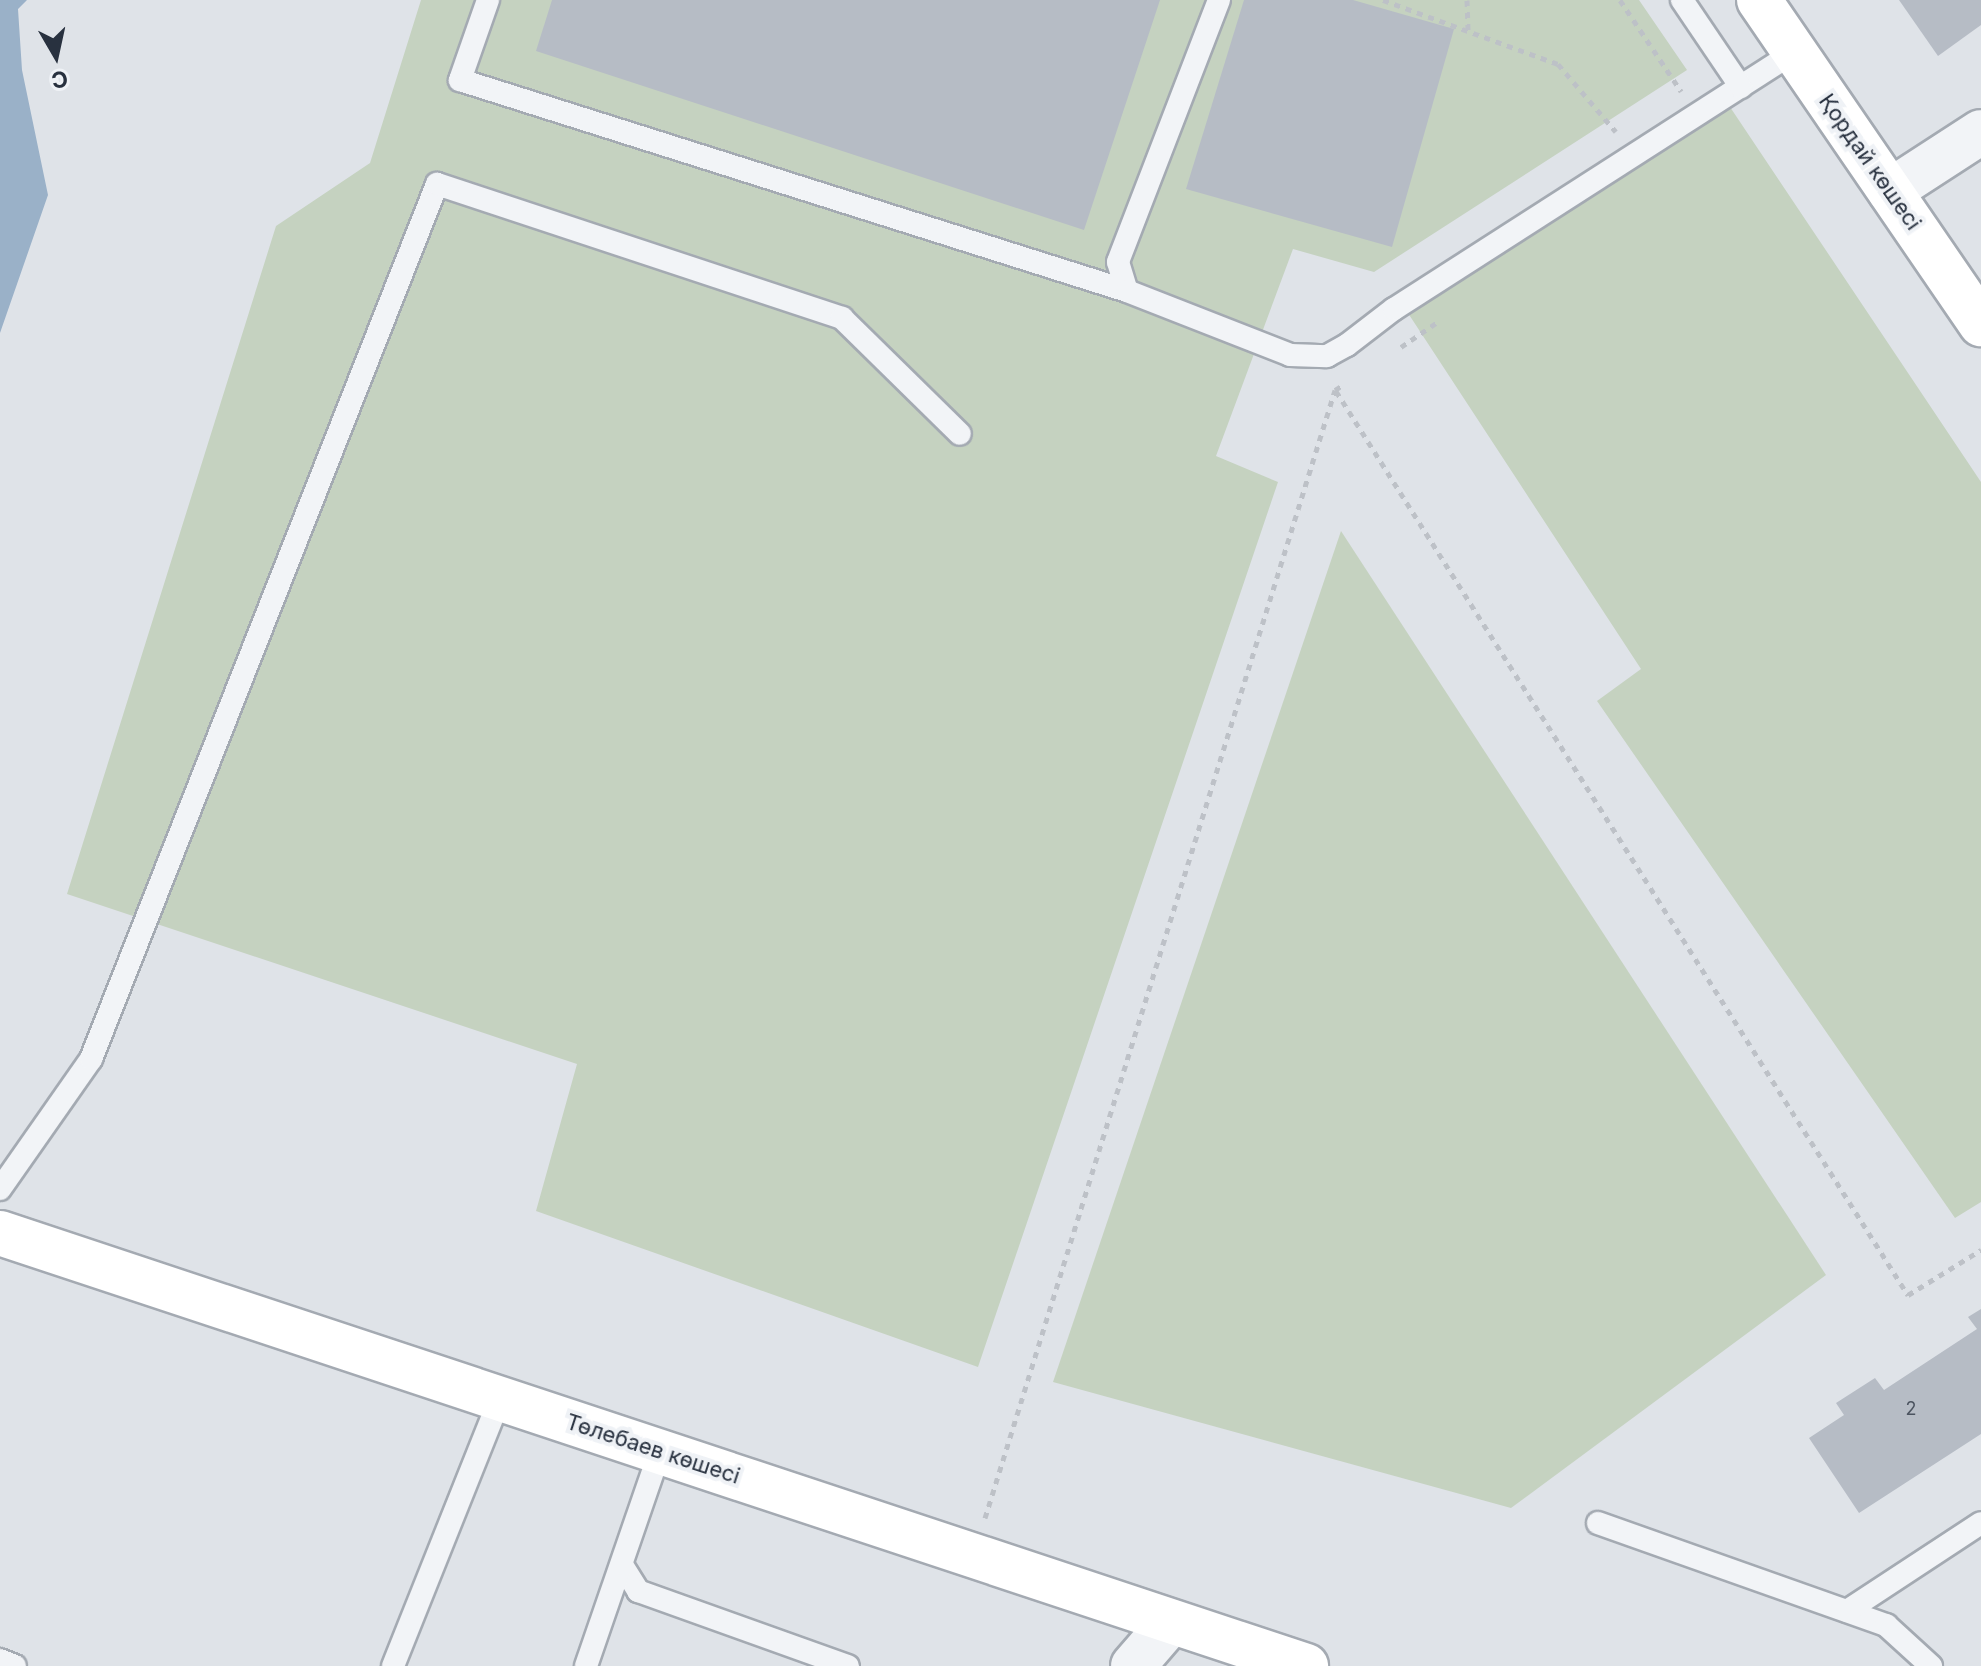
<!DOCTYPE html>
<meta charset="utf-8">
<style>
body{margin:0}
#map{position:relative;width:1981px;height:1666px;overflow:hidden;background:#dfe3e8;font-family:Inter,sans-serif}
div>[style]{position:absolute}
.green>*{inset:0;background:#c5d2c0}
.water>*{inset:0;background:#9ab1c8}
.building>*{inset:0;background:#b6bcc5}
.path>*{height:5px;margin-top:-2.5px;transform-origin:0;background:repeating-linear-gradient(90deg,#bdc1c7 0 6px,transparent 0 12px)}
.roads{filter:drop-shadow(2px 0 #a4aab2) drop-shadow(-2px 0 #a4aab2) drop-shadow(0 2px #a4aab2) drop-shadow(0 -2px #a4aab2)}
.lane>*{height:22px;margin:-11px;padding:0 11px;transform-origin:11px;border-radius:11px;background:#f2f4f7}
.street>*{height:44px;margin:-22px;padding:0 22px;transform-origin:22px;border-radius:22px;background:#f2f4f7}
.secondary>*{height:44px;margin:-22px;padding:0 22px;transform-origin:22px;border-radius:22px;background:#fff}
span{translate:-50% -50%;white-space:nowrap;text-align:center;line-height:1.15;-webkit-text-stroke:8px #eff2f6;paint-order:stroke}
.number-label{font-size:18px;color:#4c5460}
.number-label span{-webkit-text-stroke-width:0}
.street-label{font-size:22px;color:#28313f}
.north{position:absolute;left:16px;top:16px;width:80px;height:80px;-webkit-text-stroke:6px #eff2f6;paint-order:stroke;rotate:171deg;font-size:22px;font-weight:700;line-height:32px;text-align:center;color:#28313f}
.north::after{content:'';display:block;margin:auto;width:28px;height:36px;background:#28313f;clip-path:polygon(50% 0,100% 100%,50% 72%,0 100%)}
</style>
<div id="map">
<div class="green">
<i style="clip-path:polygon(421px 0,1639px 0,1687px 70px,1374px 272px,1293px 249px,1216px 456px,1278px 482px,978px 1367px,536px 1211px,577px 1064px,67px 894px,276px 226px,370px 163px)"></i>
<i style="clip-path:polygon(1726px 101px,1981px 482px,1981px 1202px,1955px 1218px,1597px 701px,1641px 669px,1404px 307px)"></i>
<i style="clip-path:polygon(1341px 531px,1826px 1275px,1511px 1508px,1053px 1382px)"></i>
</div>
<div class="water">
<i style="clip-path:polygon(0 0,27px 0,18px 9px,22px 70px,48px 195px,0 333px)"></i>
</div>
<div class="building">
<i style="clip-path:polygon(552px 0,1160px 0,1084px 230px,536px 51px)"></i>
<i style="clip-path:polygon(1244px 0,1353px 0,1454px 29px,1392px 247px,1186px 189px)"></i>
<i style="clip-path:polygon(1899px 0,1981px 0,1981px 25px,1938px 56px)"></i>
<i style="clip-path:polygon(1981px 1309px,1981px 1434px,1859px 1513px,1809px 1438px,1844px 1415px,1836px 1403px,1875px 1378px,1884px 1390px,1977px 1329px,1968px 1317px)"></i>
</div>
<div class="path">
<i style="left:1383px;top:0;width:186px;rotate:20.1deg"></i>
<i style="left:1558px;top:64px;width:89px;rotate:49.5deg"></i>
<i style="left:1467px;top:0;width:30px;rotate:88deg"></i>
<i style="left:1620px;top:0;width:110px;rotate:56.2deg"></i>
<i style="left:1401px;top:347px;width:46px;rotate:-34.4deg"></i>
<i style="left:1336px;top:391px;width:1070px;rotate:57.68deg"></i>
<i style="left:1908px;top:1295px;width:86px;rotate:-31.7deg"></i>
<i style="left:985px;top:1518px;width:1181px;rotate:-72.76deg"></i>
<i style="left:1335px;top:390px;width:9px;rotate:-32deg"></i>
</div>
<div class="roads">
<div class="lane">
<i style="left:488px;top:0;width:85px;rotate:109.3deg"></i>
<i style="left:460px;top:80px;width:700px;rotate:17.55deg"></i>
<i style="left:1219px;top:0;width:281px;rotate:111.1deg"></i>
<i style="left:1118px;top:262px;width:30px;rotate:73deg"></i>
<i style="left:1127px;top:291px;width:175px;rotate:21.4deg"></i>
<i style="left:1290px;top:355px;width:37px;rotate:2deg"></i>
<i style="left:1327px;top:356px;width:23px;rotate:-29deg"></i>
<i style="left:1347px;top:345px;width:59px;rotate:-37.5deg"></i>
<i style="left:1394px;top:309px;width:475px;rotate:-32.7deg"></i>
<i style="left:1682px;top:0;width:105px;rotate:55.9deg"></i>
<i style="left:0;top:1189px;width:159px;rotate:-55deg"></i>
<i style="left:91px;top:1059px;width:941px;rotate:-68.42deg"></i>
<i style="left:437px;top:184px;width:427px;rotate:18.3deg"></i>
<i style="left:842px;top:318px;width:165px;rotate:44.5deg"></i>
<i style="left:1598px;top:1523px;width:306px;rotate:19.5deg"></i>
<i style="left:1886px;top:1625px;width:61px;rotate:42.3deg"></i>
<i style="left:622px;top:1565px;width:31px;rotate:58deg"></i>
<i style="left:638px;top:1591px;width:223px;rotate:19.7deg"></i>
<i style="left:1847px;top:1611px;width:160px;rotate:-33.3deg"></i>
<i style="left:0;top:1660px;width:16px;rotate:22deg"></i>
<i style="left:393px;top:1666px;width:289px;rotate:-68.2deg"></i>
<i style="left:586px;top:1666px;width:227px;rotate:-71deg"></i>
</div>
<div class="street">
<i style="left:1890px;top:191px;width:108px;rotate:-33deg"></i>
<i style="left:1133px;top:1666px;width:58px;rotate:-49.2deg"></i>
</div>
<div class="secondary">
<i style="left:1759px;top:0;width:393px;rotate:55.6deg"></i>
<i style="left:0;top:1233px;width:1376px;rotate:18.34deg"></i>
</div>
</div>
<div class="number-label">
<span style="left:1911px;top:1409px">2</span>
</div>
<div class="street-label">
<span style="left:1870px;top:162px;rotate:55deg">Қордай көшесі</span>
<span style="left:653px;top:1449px;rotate:18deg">Төлебаев көшесі</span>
</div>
<div class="north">С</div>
</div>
